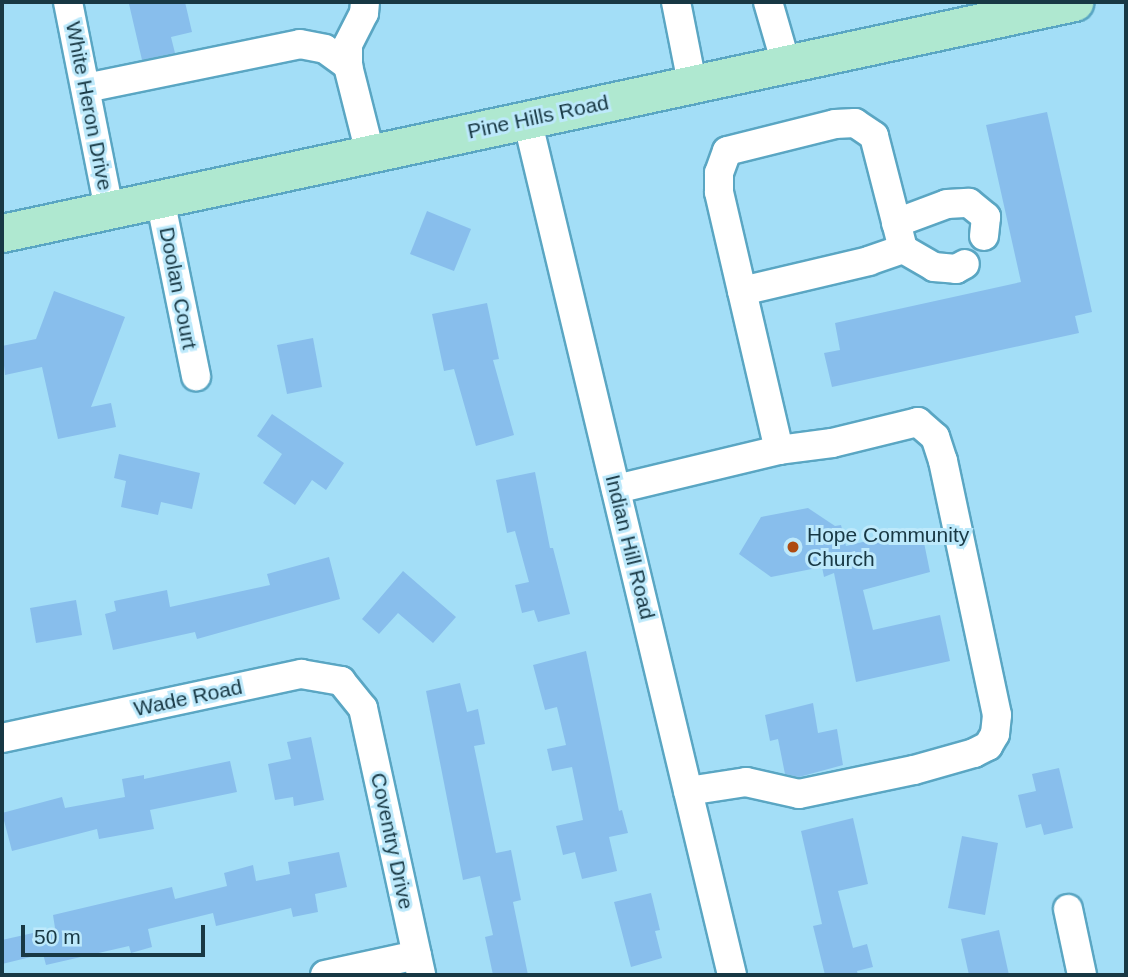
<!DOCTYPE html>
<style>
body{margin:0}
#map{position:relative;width:1128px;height:977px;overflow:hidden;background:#a3def7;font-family:Helvetica,sans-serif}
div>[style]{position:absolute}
.building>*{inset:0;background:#88beec}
.roads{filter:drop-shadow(2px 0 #5aa6c3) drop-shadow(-2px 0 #5aa6c3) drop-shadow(0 2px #5aa6c3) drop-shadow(0 -2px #5aa6c3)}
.minor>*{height:28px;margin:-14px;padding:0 14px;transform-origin:14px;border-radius:14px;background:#fff}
.major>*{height:37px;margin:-18.5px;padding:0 18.5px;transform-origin:18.5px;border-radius:18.5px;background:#afe8d0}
.dots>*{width:19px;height:19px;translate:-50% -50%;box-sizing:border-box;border:4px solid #bde9fb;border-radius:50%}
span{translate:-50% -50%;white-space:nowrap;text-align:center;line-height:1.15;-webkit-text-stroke:6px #bde9fb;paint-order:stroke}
.street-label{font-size:21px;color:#183844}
.poi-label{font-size:21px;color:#183844}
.left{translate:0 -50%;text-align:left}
.frame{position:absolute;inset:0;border:4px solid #183844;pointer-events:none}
.scale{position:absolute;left:21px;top:925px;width:184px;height:32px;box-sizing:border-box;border:4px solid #183844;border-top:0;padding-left:9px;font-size:21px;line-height:24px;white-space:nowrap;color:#183844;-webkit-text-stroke:5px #bde9fb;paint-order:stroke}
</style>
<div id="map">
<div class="building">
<i style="clip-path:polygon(141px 2px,185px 2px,192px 32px,171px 37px,175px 53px,142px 60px,129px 4px)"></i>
<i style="clip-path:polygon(1047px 112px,1092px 312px,1075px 316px,1079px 333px,832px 387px,824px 353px,840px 350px,835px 323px,1021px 282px,986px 125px)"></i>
<i style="clip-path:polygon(427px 211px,471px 229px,454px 271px,410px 254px)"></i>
<i style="clip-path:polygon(54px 291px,125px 317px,91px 407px,111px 403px,116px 427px,58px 439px,42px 367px,5px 375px,2px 346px,36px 339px)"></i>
<i style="clip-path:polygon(487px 303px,499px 359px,493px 360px,514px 435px,476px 446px,454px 369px,444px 371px,432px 314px)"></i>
<i style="clip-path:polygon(313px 338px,322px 387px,287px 394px,277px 345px)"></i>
<i style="clip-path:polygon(272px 414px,344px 463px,326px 490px,312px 480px,295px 505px,263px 483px,282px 454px,257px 436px)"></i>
<i style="clip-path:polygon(119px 454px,200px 473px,192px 509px,161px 502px,158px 515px,121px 507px,126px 481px,114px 478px)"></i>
<i style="clip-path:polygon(535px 472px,550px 548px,553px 548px,570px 614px,538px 622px,534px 610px,522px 613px,515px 585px,529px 582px,515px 531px,507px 533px,496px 480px)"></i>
<i style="clip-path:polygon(808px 508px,835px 526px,841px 525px,846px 546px,921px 528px,930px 572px,863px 590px,873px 630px,940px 615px,950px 661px,856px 682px,834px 573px,824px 577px,822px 567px,771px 577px,739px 554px,761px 517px)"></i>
<i style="clip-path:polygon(329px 557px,340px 599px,197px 639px,195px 632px,113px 650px,105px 614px,116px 611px,114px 601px,167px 590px,170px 607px,270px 585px,267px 574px)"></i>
<i style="clip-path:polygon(403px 571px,456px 617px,433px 643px,398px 613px,379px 634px,362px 619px)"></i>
<i style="clip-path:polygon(76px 600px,82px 635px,36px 643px,30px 608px)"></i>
<i style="clip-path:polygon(586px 651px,619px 811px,622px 810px,628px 833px,609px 837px,617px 871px,582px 879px,575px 852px,563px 855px,556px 826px,583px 820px,572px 767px,552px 771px,547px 749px,566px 745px,557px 707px,545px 710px,533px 665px)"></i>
<i style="clip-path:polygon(460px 683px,467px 712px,478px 709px,485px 744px,474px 746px,496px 853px,511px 850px,521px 900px,513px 902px,528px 975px,493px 975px,485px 937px,493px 935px,480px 876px,463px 880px,426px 691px)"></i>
<i style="clip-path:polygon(813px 703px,818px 733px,837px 729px,843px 765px,799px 777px,785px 774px,778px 739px,770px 741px,765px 715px)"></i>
<i style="clip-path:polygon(311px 737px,324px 800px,294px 806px,293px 797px,275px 800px,268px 764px,291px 759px,287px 742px)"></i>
<i style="clip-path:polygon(230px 761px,237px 792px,150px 810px,154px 829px,99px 839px,97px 829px,12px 851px,2px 813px,62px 797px,65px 808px,125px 797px,122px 779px,144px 775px,144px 779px)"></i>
<i style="clip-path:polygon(1059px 768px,1073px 828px,1044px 835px,1041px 824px,1026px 828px,1018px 795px,1036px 791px,1032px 774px)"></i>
<i style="clip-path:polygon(853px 818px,868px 884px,838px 891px,853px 948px,867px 944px,873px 967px,857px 971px,858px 975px,825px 975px,813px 926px,822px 924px,801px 831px)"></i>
<i style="clip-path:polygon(962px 836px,998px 843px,985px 915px,948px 908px)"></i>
<i style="clip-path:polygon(339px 852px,347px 887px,315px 894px,318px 912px,293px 917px,291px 908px,216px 926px,213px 913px,148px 929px,152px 947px,131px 953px,129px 946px,46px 965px,43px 954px,2px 964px,2px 940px,55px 928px,53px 915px,172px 887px,175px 899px,227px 886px,224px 873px,253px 865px,256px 881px,290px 874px,288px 862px)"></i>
<i style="clip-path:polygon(651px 893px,660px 930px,655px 931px,662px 958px,631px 967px,614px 902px)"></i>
<i style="clip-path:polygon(999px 930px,1009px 975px,969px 975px,961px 939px)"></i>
</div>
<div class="roads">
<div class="minor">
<i style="left:68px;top:2px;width:212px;rotate:78.8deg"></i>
<i style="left:365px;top:2px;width:11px;rotate:95deg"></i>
<i style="left:364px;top:13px;width:36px;rotate:117deg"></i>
<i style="left:348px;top:45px;width:21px;rotate:90deg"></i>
<i style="left:348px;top:66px;width:90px;rotate:75.8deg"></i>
<i style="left:676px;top:2px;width:83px;rotate:78.8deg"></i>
<i style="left:768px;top:2px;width:65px;rotate:73.8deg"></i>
<i style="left:86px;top:88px;width:218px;rotate:-11.6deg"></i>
<i style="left:300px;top:44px;width:25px;rotate:11deg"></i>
<i style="left:325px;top:49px;width:29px;rotate:36deg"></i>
<i style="left:527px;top:119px;width:880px;rotate:76.53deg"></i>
<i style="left:160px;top:199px;width:181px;rotate:78.5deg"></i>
<i style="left:896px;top:223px;width:54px;rotate:-20.4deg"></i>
<i style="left:947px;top:204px;width:22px;rotate:-3deg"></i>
<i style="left:969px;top:203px;width:22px;rotate:39deg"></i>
<i style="left:986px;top:217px;width:19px;rotate:96deg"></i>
<i style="left:903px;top:249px;width:36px;rotate:30deg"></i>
<i style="left:934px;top:267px;width:22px;rotate:5deg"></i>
<i style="left:956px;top:269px;width:10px;rotate:-29deg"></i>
<i style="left:616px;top:489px;width:168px;rotate:-13.5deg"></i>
<i style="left:779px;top:450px;width:163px;rotate:-103.1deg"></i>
<i style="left:742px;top:291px;width:102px;rotate:-103.1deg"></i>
<i style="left:719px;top:192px;width:19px;rotate:-90deg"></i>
<i style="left:719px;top:173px;width:23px;rotate:-70deg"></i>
<i style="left:727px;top:151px;width:111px;rotate:-14deg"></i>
<i style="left:835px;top:124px;width:20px;rotate:-3deg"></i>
<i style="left:855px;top:123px;width:23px;rotate:34deg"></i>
<i style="left:874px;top:136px;width:117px;rotate:75.6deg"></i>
<i style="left:903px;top:249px;width:36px;rotate:161deg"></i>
<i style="left:869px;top:261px;width:130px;rotate:166.7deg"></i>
<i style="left:2px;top:738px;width:306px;rotate:-12.1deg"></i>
<i style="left:301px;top:674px;width:41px;rotate:9.9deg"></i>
<i style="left:341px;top:681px;width:35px;rotate:51deg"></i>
<i style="left:363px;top:708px;width:273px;rotate:77.7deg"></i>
<i style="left:688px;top:791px;width:59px;rotate:-8.8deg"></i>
<i style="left:746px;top:782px;width:54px;rotate:12.8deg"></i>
<i style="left:799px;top:794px;width:117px;rotate:-11.8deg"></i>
<i style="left:914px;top:770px;width:62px;rotate:-15.8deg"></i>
<i style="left:974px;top:753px;width:16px;rotate:-27deg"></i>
<i style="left:988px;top:746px;width:14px;rotate:-60deg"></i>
<i style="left:995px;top:734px;width:19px;rotate:-84deg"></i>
<i style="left:997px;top:715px;width:260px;rotate:-102deg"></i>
<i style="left:943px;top:461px;width:25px;rotate:-108deg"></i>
<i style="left:935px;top:437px;width:23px;rotate:-139deg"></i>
<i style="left:918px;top:422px;width:89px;rotate:166.3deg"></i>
<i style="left:832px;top:443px;width:53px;rotate:172.5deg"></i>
<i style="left:1068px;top:909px;width:67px;rotate:78deg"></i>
<i style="left:325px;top:975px;width:94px;rotate:-12.3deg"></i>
</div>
<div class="major">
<i style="left:2px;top:233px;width:1097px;rotate:-12.16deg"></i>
</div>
</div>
<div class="dots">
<i style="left:793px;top:547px;background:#ae4b11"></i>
</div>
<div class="street-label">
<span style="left:89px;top:106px;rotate:79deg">White Heron Drive</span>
<span style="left:538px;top:117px;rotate:-12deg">Pine Hills Road</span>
<span style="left:178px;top:288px;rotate:79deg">Doolan Court</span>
<span style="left:630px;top:547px;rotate:76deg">Indian Hill Road</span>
<span style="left:188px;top:698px;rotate:-12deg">Wade Road</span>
<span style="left:392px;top:841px;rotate:78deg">Coventry Drive</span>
</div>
<div class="poi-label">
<span class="left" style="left:807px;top:547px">Hope Community<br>Church</span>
</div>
<div class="frame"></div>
<div class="scale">50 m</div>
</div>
